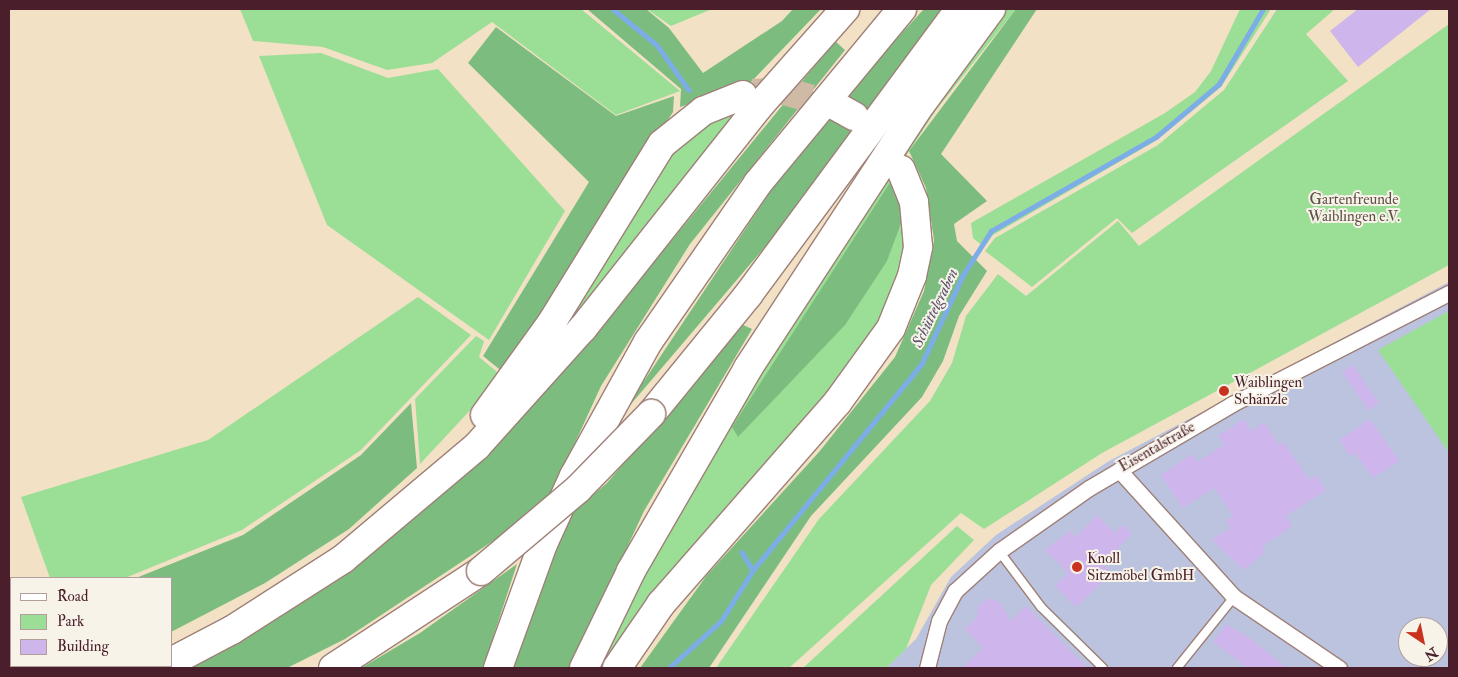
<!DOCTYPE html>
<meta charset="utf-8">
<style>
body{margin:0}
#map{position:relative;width:1458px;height:677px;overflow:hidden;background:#f2e1c5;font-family:"IM FELL Double Pica",serif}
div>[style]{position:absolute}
.industrial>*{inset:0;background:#bbc3de}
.green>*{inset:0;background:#9bde96}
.forest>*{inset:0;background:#7cbd7f}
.stream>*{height:4.5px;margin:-2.25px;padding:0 2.25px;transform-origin:2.25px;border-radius:2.25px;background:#7dade7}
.building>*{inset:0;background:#ceb5ec}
.highway-tunnel>*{height:28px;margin-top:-14px;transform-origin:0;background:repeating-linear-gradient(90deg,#d0baa6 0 28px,transparent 0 42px)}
.roads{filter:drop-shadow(1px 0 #9e8078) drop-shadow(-1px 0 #9e8078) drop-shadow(0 1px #9e8078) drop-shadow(0 -1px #9e8078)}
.lane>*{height:8px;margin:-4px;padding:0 4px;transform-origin:4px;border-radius:4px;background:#fff}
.street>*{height:15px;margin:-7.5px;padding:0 7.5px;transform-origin:7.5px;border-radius:7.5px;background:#fff}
.highway>*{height:28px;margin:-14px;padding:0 14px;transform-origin:14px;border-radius:14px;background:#fff}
.bridges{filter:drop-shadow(1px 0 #9e8078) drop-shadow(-1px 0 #9e8078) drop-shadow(0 1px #9e8078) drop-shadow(0 -1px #9e8078)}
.highway-bridge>*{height:28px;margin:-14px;padding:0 14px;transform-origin:14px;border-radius:14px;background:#fff}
.dots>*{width:14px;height:14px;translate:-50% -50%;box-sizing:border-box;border:2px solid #f7f3e8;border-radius:50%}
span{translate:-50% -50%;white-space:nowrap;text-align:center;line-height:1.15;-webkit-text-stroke:4px #f7f3e8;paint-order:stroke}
.park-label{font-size:15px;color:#5e4f46}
.poi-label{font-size:15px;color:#4a1f2b}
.left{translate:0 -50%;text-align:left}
.street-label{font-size:15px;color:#4a1f2b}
.water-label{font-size:16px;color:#5c516d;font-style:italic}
.frame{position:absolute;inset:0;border:10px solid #4a1f2b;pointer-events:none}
.legend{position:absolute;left:10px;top:577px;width:162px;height:90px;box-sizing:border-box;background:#f7f3e8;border:1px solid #b29e9c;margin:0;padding:6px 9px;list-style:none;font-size:15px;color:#4a1f2b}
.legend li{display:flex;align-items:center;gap:10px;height:25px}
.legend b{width:25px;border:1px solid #b29e9c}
.north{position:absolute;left:1398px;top:617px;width:50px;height:50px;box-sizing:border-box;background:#f7f3e8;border:1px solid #b29e9c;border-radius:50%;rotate:146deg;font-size:14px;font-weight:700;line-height:20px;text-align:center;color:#4a1f2b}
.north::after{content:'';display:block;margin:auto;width:18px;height:22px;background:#c8321e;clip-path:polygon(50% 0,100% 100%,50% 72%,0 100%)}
</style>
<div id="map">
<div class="industrial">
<i style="clip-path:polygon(evenodd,1449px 282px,1449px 668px,886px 668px,916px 639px,951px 577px,996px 535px,1109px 461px,1449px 282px,1408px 627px,1438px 627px,1438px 657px,1408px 657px,1408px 627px)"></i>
</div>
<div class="green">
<i style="clip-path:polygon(240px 9px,581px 9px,680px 91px,616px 115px,492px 22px,432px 63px,387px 70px,323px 47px,253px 41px)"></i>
<i style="clip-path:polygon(647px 9px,712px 9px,671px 26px)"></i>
<i style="clip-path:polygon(1004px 9px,1016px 9px,936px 110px,895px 173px,912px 235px,883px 328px,609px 668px,596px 668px,673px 514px,875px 190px)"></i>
<i style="clip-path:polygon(1240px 9px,1271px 9px,1221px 87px,1157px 140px,993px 235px,984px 247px,973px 238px,971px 223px,1165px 113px,1195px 92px,1211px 71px)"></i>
<i style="clip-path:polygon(1277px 9px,1335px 9px,1306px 34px,1348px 81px,1132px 233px,1117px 218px,1032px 287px,985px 251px,995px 238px,1158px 145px,1224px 90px)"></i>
<i style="clip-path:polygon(1449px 24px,1449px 265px,1102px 453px,984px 529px,961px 513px,789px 668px,716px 668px,819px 519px,930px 401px,952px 363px,966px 316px,998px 274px,1026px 296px,1118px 221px,1139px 246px)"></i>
<i style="clip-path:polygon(321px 53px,388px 78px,438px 69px,565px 211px,489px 340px,327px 225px,259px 56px)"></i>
<i style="clip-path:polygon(740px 106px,660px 212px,518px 386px,675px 142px)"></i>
<i style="clip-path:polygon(418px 297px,471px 335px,361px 450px,242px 530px,125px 578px,50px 578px,21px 497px,208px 440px)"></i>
<i style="clip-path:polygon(1449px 311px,1449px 450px,1448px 451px,1378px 350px)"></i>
<i style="clip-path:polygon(476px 336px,484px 341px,479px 357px,502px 376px,420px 464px,415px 399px)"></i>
<i style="clip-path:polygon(957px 526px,974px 540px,931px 585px,906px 649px,886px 668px,803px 668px)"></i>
</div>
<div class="forest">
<i style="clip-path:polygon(587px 9px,646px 9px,669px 28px,703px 73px,782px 21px,793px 9px,821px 9px,750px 83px,680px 107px,681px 89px)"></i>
<i style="clip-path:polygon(924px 9px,944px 9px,867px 110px,844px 96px)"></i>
<i style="clip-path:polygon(1016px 9px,1037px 9px,941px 154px,987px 201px,954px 224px,957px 241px,987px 271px,959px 316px,943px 361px,922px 397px,811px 516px,709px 668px,640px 668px,707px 575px,819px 452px,895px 357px,924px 291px,934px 240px,926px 188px,909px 151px)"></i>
<i style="clip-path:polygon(496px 27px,616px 116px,674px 96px,673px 112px,504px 373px,483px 356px,589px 182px,468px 63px)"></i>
<i style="clip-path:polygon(835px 41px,845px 50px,690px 244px,601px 386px,553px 491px,496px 539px,345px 639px,287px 668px,179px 668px,259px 629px,409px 523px,464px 474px,578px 355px)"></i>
<i style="clip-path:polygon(828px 116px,852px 131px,781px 228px,620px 417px,772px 189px)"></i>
<i style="clip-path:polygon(893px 178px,906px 210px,887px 261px,845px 325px,738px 437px,732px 427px)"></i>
<i style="clip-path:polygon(741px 324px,752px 329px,644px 511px,571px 668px,510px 668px,563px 520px,607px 483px)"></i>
<i style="clip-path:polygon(411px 403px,417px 468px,349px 529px,265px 583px,171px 632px,171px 578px,136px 578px,243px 535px,361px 455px)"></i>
<i style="clip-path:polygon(517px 564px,483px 668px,361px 668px,420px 633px)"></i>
</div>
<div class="stream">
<i style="left:613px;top:9px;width:57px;rotate:39.3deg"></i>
<i style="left:657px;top:45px;width:55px;rotate:54.6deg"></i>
<i style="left:742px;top:552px;width:21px;rotate:59deg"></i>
<i style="left:669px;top:668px;width:70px;rotate:-42.1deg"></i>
<i style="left:721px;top:621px;width:60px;rotate:-57.9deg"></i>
<i style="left:753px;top:570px;width:265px;rotate:-50.7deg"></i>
<i style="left:921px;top:365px;width:99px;rotate:-65deg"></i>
<i style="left:963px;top:275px;width:52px;rotate:-57.5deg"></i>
<i style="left:991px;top:231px;width:190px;rotate:-29.7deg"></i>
<i style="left:1156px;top:137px;width:82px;rotate:-40.1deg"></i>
<i style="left:1219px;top:84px;width:87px;rotate:-59.6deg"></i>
</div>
<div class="building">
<i style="clip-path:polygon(1358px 9px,1431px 9px,1358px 67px,1330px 31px)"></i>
<i style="clip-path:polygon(1353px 365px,1379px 403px,1369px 411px,1342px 372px)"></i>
<i style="clip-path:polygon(1244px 419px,1252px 431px,1264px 422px,1279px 445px,1284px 442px,1309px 480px,1316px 475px,1326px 490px,1286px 516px,1293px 526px,1262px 546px,1265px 552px,1244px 570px,1212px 540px,1230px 528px,1225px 521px,1233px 516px,1214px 488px,1183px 508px,1161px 475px,1192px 454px,1197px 462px,1224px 445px,1218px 436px)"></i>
<i style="clip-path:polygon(1370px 419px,1399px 461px,1373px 478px,1355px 453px,1350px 456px,1339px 440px)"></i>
<i style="clip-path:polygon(1097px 515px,1115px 533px,1123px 525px,1132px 534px,1103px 564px,1112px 573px,1076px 607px,1055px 586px,1068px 573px,1045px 550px,1070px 531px,1076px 537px)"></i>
<i style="clip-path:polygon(990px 598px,1002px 604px,1010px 621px,1026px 606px,1088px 668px,962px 668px,983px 648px,965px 629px,977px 617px,979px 605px)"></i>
<i style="clip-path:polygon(1226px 624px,1251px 639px,1287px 668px,1248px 668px,1213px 642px)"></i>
</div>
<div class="highway-tunnel">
<i style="left:753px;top:93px;width:31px;rotate:-4deg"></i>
<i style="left:784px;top:91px;width:52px;rotate:15.6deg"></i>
</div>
<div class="roads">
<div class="lane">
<i style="left:999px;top:551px;width:70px;rotate:53.1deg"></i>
<i style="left:1041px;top:607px;width:87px;rotate:44.5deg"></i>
<i style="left:1177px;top:668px;width:91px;rotate:-51.2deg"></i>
</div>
<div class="street">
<i style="left:1119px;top:470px;width:171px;rotate:47.8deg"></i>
<i style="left:1234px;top:597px;width:127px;rotate:34.1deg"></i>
<i style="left:927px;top:668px;width:49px;rotate:-75.7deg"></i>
<i style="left:939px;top:621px;width:34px;rotate:-62deg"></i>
<i style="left:955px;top:591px;width:59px;rotate:-42.3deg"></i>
<i style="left:999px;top:551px;width:110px;rotate:-35deg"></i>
<i style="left:1089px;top:488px;width:166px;rotate:-30.4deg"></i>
<i style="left:1232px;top:404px;width:244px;rotate:-27.1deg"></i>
</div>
<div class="highway">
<i style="left:834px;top:105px;width:23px;rotate:29deg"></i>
<i style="left:651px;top:414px;width:154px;rotate:-50.8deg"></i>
<i style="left:748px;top:295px;width:356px;rotate:-53.5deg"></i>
<i style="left:485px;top:415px;width:115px;rotate:-54.2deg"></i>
<i style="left:552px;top:322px;width:209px;rotate:-58.3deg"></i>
<i style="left:662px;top:144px;width:53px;rotate:-38.8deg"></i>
<i style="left:703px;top:111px;width:43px;rotate:-21.8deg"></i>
<i style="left:171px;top:662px;width:69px;rotate:-27.7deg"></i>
<i style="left:232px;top:630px;width:132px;rotate:-32.6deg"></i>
<i style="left:343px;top:559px;width:175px;rotate:-40.1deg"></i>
<i style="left:477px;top:446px;width:159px;rotate:-48.1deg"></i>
<i style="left:583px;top:328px;width:283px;rotate:-51.6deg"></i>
<i style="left:759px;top:106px;width:130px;rotate:-48.4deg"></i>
<i style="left:333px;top:668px;width:177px;rotate:-33.2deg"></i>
<i style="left:498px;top:668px;width:132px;rotate:-70.1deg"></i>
<i style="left:543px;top:544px;width:75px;rotate:-65.5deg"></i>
<i style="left:574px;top:476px;width:153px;rotate:-61.1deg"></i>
<i style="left:648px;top:342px;width:193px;rotate:-55.3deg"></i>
<i style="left:758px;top:183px;width:226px;rotate:-50.4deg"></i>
<i style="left:584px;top:668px;width:108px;rotate:-64.1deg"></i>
<i style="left:631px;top:571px;width:234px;rotate:-60deg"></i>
<i style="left:748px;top:368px;width:307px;rotate:-56.8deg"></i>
<i style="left:916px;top:111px;width:127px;rotate:-53.7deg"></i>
<i style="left:617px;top:668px;width:78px;rotate:-55.5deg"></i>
<i style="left:661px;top:604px;width:267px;rotate:-48.8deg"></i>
<i style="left:837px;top:403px;width:92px;rotate:-54.2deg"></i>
<i style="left:891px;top:328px;width:56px;rotate:-68deg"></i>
<i style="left:912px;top:276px;width:30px;rotate:-78deg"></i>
<i style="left:918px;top:247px;width:45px;rotate:-95.1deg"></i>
<i style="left:914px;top:202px;width:35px;rotate:-112deg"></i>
</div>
</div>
<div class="bridges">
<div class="highway-bridge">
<i style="left:481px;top:571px;width:127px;rotate:-40.2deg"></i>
<i style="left:578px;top:489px;width:105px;rotate:-45.8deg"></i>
</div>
</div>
<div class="dots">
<i style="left:1224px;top:391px;background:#c8321e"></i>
<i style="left:1077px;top:567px;background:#c8321e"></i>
</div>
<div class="park-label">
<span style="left:1354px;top:208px">Gartenfreunde<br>Waiblingen e.V.</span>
</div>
<div class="poi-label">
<span class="left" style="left:1234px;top:391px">Waiblingen<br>Schänzle</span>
<span class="left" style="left:1087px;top:567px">Knoll<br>Sitzmöbel GmbH</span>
</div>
<div class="street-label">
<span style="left:1157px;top:447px;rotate:-30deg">Eisentalstraße</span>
</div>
<div class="water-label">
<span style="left:935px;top:308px;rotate:-64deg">Schüttelgraben</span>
</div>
<div class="frame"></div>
<ul class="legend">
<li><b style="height:6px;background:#fff"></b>Road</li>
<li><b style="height:14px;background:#9bde96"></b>Park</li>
<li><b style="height:14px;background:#ceb5ec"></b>Building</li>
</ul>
<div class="north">N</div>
</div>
